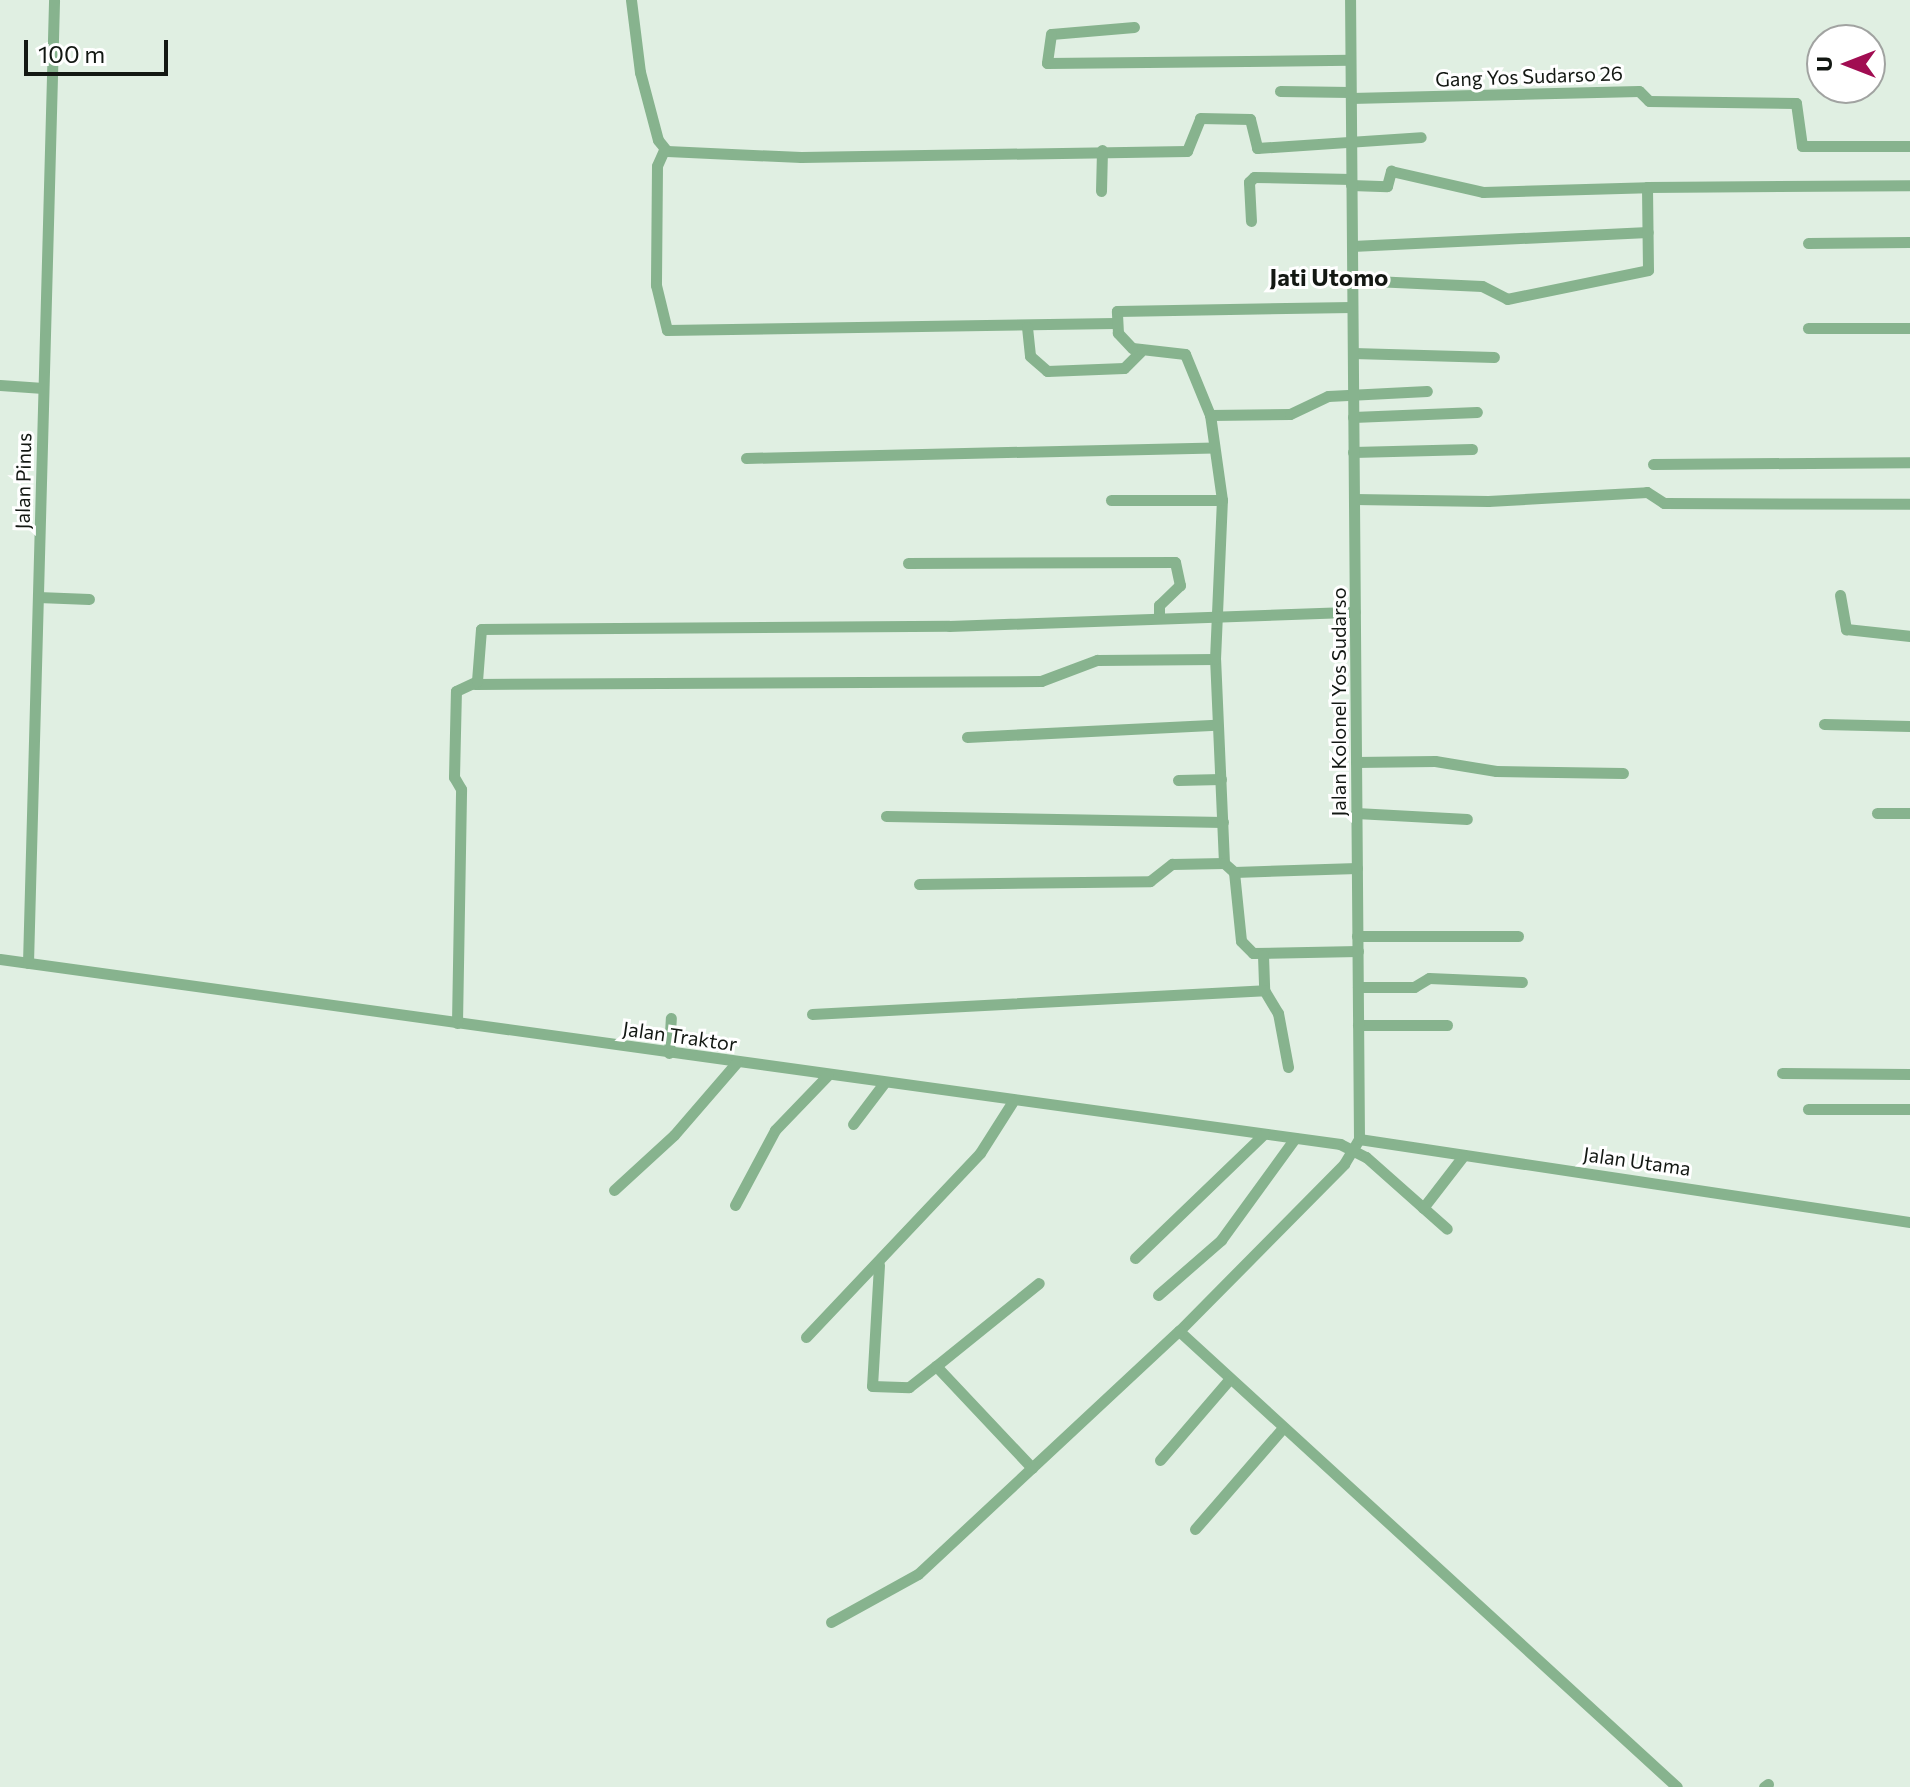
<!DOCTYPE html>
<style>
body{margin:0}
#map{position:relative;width:1910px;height:1787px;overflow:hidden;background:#e0efe2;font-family:Commissioner,sans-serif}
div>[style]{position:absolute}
.minor>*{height:11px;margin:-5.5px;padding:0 5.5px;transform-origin:5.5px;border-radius:5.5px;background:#87b38e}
span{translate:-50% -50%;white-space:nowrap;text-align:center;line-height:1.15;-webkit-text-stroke:6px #fff;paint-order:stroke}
.street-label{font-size:20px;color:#131813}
.quarter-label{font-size:24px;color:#131813;font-weight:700}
.north{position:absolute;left:1806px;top:24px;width:80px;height:80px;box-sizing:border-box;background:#fff;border:2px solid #a1a3a1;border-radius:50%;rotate:270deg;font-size:22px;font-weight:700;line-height:32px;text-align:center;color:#131813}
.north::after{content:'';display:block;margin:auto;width:28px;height:36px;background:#a10d52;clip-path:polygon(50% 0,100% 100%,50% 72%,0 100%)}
.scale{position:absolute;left:24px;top:40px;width:144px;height:36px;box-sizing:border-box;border:4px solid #131813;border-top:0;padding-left:10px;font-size:24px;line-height:28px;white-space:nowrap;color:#131813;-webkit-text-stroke:6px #fff;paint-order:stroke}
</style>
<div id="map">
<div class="minor">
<i style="left:631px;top:0;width:73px;rotate:82.9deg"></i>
<i style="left:640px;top:72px;width:70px;rotate:75.2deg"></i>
<i style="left:658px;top:140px;width:14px;rotate:51deg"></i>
<i style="left:667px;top:151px;width:134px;rotate:2.6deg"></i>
<i style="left:801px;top:157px;width:386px;rotate:-0.9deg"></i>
<i style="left:1187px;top:151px;width:35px;rotate:-68deg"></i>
<i style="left:1200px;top:118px;width:50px;rotate:1.1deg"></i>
<i style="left:1250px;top:119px;width:30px;rotate:76deg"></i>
<i style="left:1257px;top:148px;width:164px;rotate:-3.8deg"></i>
<i style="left:1134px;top:27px;width:83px;rotate:175.2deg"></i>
<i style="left:1051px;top:34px;width:29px;rotate:98deg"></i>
<i style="left:1047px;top:63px;width:303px;rotate:-0.6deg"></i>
<i style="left:1280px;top:91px;width:70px;rotate:0.8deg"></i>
<i style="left:1351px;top:98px;width:288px;rotate:-1.4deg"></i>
<i style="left:1639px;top:91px;width:14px;rotate:45deg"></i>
<i style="left:1649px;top:101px;width:147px;rotate:0.8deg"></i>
<i style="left:1796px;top:103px;width:43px;rotate:82.1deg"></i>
<i style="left:1802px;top:146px;width:108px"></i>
<i style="left:664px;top:150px;width:17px;rotate:114deg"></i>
<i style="left:657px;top:166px;width:119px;rotate:90.5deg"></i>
<i style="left:656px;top:285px;width:46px;rotate:76.3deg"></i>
<i style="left:667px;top:330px;width:448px;rotate:-0.9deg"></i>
<i style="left:1351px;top:185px;width:36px;rotate:2deg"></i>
<i style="left:1387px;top:186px;width:16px;rotate:-75deg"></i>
<i style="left:1391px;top:171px;width:94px;rotate:12.9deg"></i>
<i style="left:1483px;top:192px;width:164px;rotate:-1.7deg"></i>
<i style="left:1101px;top:191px;width:41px;rotate:-88.6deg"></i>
<i style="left:1251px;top:221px;width:39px;rotate:-93deg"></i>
<i style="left:1249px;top:182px;width:7px;rotate:-45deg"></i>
<i style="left:1254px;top:177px;width:97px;rotate:1.2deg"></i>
<i style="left:1808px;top:243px;width:102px;rotate:-0.6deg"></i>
<i style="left:1352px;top:246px;width:296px;rotate:-2.7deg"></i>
<i style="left:1352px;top:280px;width:130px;rotate:2.6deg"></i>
<i style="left:1482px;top:286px;width:28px;rotate:27deg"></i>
<i style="left:1507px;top:299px;width:144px;rotate:-11.6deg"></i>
<i style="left:1648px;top:270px;width:83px;rotate:-90.7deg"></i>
<i style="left:1647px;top:187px;width:263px;rotate:-0.4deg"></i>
<i style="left:1027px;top:327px;width:29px;rotate:84deg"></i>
<i style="left:1030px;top:356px;width:23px;rotate:41deg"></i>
<i style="left:1047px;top:371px;width:77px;rotate:-2.2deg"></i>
<i style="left:1124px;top:368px;width:23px;rotate:-45deg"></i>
<i style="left:1808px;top:328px;width:102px"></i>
<i style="left:1353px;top:353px;width:141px;rotate:1.6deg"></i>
<i style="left:0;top:385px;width:43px;rotate:4deg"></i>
<i style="left:1210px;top:415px;width:66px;rotate:-112.3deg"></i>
<i style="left:1185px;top:354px;width:53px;rotate:-173.5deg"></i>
<i style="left:1132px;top:348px;width:21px;rotate:-133deg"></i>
<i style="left:1118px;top:333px;width:22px;rotate:-93deg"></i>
<i style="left:1117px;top:311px;width:235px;rotate:-1deg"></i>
<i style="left:1353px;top:417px;width:124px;rotate:-2.3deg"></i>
<i style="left:1353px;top:452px;width:119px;rotate:-1.4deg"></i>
<i style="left:746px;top:458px;width:468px;rotate:-1.3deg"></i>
<i style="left:1653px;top:464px;width:257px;rotate:-0.4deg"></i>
<i style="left:1354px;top:499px;width:134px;rotate:0.9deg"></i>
<i style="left:1488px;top:501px;width:159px;rotate:-3.2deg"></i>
<i style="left:1647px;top:492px;width:20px;rotate:33deg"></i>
<i style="left:1664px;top:503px;width:246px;rotate:0.2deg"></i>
<i style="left:1111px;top:500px;width:111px"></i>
<i style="left:908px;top:563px;width:267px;rotate:-0.2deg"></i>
<i style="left:1175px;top:562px;width:24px;rotate:78deg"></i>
<i style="left:1180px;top:585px;width:29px;rotate:136deg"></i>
<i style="left:1159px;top:605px;width:13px;rotate:90deg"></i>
<i style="left:1840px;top:595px;width:35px;rotate:80deg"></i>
<i style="left:1846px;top:629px;width:64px;rotate:6.2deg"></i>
<i style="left:38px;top:597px;width:51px;rotate:2.2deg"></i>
<i style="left:475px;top:684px;width:566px;rotate:-0.3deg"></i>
<i style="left:1041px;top:681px;width:60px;rotate:-20.6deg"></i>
<i style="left:1097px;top:660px;width:118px;rotate:-0.5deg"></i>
<i style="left:1824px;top:724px;width:86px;rotate:1.3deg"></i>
<i style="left:967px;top:737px;width:249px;rotate:-2.8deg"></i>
<i style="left:1356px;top:762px;width:79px;rotate:-0.7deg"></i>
<i style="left:1435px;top:761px;width:62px;rotate:9.3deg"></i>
<i style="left:1496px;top:771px;width:127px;rotate:0.9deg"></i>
<i style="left:1178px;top:780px;width:43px;rotate:-1.3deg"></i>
<i style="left:1356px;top:813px;width:111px;rotate:3.1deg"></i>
<i style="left:1877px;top:813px;width:33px"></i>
<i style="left:886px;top:816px;width:337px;rotate:1deg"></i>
<i style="left:1224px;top:863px;width:204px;rotate:-92.5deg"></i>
<i style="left:1215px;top:659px;width:159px;rotate:-87.5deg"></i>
<i style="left:1222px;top:500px;width:86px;rotate:-98deg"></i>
<i style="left:1210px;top:415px;width:80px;rotate:-0.7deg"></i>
<i style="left:1290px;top:414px;width:42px;rotate:-25.3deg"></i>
<i style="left:1328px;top:396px;width:99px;rotate:-2.9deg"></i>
<i style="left:1234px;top:872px;width:123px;rotate:-1.9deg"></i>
<i style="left:919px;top:884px;width:231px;rotate:-0.7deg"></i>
<i style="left:1150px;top:881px;width:28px;rotate:-38deg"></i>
<i style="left:1172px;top:864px;width:52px;rotate:-1.1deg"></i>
<i style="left:1224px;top:863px;width:13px;rotate:42deg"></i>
<i style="left:1234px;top:872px;width:69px;rotate:84.2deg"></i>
<i style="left:1241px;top:941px;width:17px;rotate:45deg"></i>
<i style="left:1253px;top:953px;width:105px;rotate:-1.1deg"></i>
<i style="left:1357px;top:936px;width:161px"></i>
<i style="left:1263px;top:955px;width:35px;rotate:88deg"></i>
<i style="left:1264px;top:990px;width:27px;rotate:59deg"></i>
<i style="left:1278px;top:1013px;width:55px;rotate:79.5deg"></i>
<i style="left:0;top:959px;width:1353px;rotate:7.86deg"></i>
<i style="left:1340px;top:1144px;width:29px;rotate:27deg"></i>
<i style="left:1366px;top:1157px;width:108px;rotate:41.6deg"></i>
<i style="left:28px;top:963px;width:963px;rotate:-88.45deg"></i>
<i style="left:1358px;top:987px;width:56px"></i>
<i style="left:1414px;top:987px;width:17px;rotate:-31deg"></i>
<i style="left:1429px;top:978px;width:93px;rotate:2.5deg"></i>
<i style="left:812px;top:1014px;width:453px;rotate:-3deg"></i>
<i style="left:457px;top:1023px;width:234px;rotate:-89deg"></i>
<i style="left:461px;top:789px;width:14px;rotate:-120deg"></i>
<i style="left:454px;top:777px;width:86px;rotate:-88.7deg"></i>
<i style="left:456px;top:691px;width:23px;rotate:-25deg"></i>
<i style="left:477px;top:681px;width:52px;rotate:-85.6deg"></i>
<i style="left:481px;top:629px;width:468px;rotate:-0.4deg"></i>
<i style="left:949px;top:626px;width:406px;rotate:-2deg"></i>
<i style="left:1358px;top:1025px;width:89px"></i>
<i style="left:669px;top:1053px;width:35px;rotate:-87deg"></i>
<i style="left:1782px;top:1073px;width:128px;rotate:0.4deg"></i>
<i style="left:1808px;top:1109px;width:102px"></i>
<i style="left:853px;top:1124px;width:51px;rotate:-52.9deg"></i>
<i style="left:1359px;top:1139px;width:557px;rotate:8.57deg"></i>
<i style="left:614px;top:1190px;width:81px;rotate:-42.5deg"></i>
<i style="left:674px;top:1135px;width:96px;rotate:-49.2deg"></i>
<i style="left:735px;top:1205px;width:85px;rotate:-61.9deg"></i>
<i style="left:775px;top:1130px;width:76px;rotate:-46.1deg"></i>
<i style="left:1423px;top:1208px;width:67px;rotate:-52.3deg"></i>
<i style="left:1135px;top:1258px;width:179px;rotate:-43.9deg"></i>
<i style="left:879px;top:1265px;width:121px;rotate:93.3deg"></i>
<i style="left:872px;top:1386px;width:37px;rotate:2deg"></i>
<i style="left:909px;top:1387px;width:34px;rotate:-38deg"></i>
<i style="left:936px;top:1366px;width:140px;rotate:46.7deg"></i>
<i style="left:1158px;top:1295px;width:84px;rotate:-41.1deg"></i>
<i style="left:1221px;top:1240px;width:126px;rotate:-54deg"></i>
<i style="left:1179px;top:1331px;width:235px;rotate:-45.3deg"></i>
<i style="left:1344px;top:1164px;width:29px;rotate:-59deg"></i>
<i style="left:1359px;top:1139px;width:1139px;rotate:-90.45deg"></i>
<i style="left:1179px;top:1331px;width:675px;rotate:42.48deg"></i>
<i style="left:806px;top:1337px;width:253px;rotate:-46.6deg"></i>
<i style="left:980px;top:1153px;width:62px;rotate:-57.6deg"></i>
<i style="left:936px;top:1366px;width:132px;rotate:-38.9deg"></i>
<i style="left:1160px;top:1460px;width:104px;rotate:-49.3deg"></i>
<i style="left:1195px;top:1529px;width:133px;rotate:-49deg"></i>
<i style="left:831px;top:1622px;width:99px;rotate:-28.9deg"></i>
<i style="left:918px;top:1574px;width:357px;rotate:-43deg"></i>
<i style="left:1764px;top:1787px;width:5px;rotate:-37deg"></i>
</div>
<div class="street-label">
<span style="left:1529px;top:76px;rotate:-2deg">Gang Yos Sudarso 26</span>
<span style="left:23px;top:481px;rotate:-89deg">Jalan Pinus</span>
<span style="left:1338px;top:702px;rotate:-90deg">Jalan Kolonel Yos Sudarso</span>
<span style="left:680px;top:1036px;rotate:8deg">Jalan Traktor</span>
<span style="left:1637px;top:1161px;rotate:8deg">Jalan Utama</span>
</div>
<div class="quarter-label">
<span style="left:1329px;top:277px">Jati Utomo</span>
</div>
<div class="north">U</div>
<div class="scale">100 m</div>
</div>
